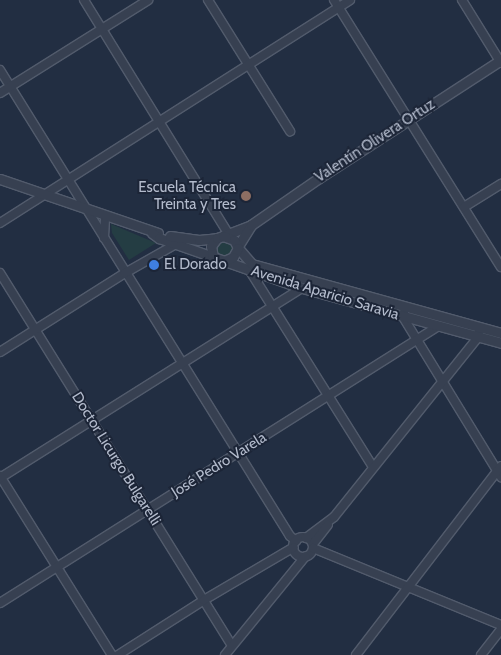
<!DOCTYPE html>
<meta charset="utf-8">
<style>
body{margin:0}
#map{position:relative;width:501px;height:655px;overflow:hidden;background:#222e42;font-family:Cabin,sans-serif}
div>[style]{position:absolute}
.green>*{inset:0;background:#243d43}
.roads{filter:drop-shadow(1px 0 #525b6c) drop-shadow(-1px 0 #525b6c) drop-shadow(0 1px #525b6c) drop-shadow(0 -1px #525b6c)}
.minor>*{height:8px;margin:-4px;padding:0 4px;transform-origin:4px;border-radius:4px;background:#374051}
.minor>.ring{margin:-4px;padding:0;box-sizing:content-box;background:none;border:8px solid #374051;border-radius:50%}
.tertiary>*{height:9px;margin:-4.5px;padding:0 4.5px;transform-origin:4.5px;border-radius:4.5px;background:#374051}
.dots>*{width:14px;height:14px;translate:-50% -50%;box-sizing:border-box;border:2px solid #1c2537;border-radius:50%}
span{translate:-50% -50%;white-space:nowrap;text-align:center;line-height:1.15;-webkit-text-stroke:4px #1c2537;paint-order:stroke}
.street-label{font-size:15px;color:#b3bbcc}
.poi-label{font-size:15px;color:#b3bbcc}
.right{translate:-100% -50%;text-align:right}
.left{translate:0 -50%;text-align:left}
</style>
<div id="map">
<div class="green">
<i style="clip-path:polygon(111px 224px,156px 243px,129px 260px,112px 233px)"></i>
<i style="clip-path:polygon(226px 240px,231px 242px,234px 251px,227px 256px,214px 252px,215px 244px)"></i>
</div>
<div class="roads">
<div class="minor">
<i style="left:84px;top:0;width:274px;rotate:58.3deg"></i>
<i style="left:208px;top:0;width:155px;rotate:58deg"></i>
<i style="left:334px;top:0;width:315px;rotate:58deg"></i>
<i style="left:462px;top:0;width:74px;rotate:58.2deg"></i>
<i style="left:0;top:70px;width:549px;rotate:58.11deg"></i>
<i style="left:290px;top:536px;width:8px;rotate:40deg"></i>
<i style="left:0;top:93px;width:175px;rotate:-32.1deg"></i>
<i style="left:464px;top:207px;width:44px;rotate:-31.9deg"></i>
<i style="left:0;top:223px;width:415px;rotate:-32.5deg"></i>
<i style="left:104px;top:238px;width:22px;rotate:-87deg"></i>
<i style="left:250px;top:271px;width:231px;rotate:57.9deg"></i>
<i style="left:0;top:273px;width:438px;rotate:58.1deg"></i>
<i style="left:404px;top:312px;width:5px;rotate:101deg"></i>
<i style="left:403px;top:317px;width:188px;rotate:58.5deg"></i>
<i style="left:0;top:352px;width:148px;rotate:-32.3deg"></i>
<i style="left:125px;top:273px;width:59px;rotate:-29.6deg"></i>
<i style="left:0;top:476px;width:211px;rotate:58deg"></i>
<i style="left:0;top:478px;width:357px;rotate:-32.2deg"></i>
<i class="ring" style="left:293px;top:537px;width:12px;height:12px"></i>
<i style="left:306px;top:538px;width:35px;rotate:-37deg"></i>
<i style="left:334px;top:517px;width:231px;rotate:-51.3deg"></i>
<i style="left:478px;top:337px;width:5px;rotate:-79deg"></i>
<i style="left:313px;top:544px;width:24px;rotate:-52deg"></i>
<i style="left:313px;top:548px;width:203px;rotate:22.3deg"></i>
<i style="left:0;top:603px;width:517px;rotate:-32.28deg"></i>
<i style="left:118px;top:655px;width:102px;rotate:-32.6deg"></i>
<i style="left:204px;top:600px;width:104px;rotate:-30.5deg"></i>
<i style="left:225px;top:655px;width:127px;rotate:-50.8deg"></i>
<i style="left:356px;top:655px;width:238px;rotate:-52.5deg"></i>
<i style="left:481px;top:655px;width:33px;rotate:-52deg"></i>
</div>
<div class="tertiary">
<i style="left:0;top:179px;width:167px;rotate:18.9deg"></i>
<i style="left:152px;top:233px;width:9px;rotate:36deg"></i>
<i style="left:159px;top:238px;width:151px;rotate:19.3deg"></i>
<i style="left:302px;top:288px;width:206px;rotate:15.4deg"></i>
<i style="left:170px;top:236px;width:29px;rotate:8deg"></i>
<i style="left:199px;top:240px;width:18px;rotate:-6deg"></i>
<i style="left:223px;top:236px;width:30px;rotate:-21deg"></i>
<i style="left:238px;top:246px;width:25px;rotate:-58deg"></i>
<i style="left:251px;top:225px;width:83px;rotate:-34.7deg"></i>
<i style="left:319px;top:178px;width:217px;rotate:-33deg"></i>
<i style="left:238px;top:248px;width:21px;rotate:49deg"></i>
<i style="left:252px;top:264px;width:258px;rotate:15.5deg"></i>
<i style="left:213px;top:257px;width:11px;rotate:-100deg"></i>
<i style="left:211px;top:246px;width:10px;rotate:-53deg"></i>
<i style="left:217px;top:238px;width:6px;rotate:-18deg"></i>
<i style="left:223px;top:236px;width:12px;rotate:20deg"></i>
<i style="left:234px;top:240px;width:9px;rotate:63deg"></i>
<i style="left:238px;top:248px;width:10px;rotate:119deg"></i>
<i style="left:233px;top:257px;width:10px;rotate:156deg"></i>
</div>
</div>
<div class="dots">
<i style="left:246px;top:196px;background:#8d6e63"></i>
<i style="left:154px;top:265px;background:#3f7fe0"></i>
</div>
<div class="street-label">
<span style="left:375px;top:141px;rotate:-33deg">Valentín Olivera Ortuz</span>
<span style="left:325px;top:293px;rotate:17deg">Avenida Aparicio Saravia</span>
<span style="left:116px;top:459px;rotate:58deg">Doctor Licurgo Bulgarelli</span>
<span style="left:219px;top:465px;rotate:-32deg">José Pedro Varela</span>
</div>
<div class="poi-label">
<span class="right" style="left:236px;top:196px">Escuela Técnica<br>Treinta y Tres</span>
<span class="left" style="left:164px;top:265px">El Dorado</span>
</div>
</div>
